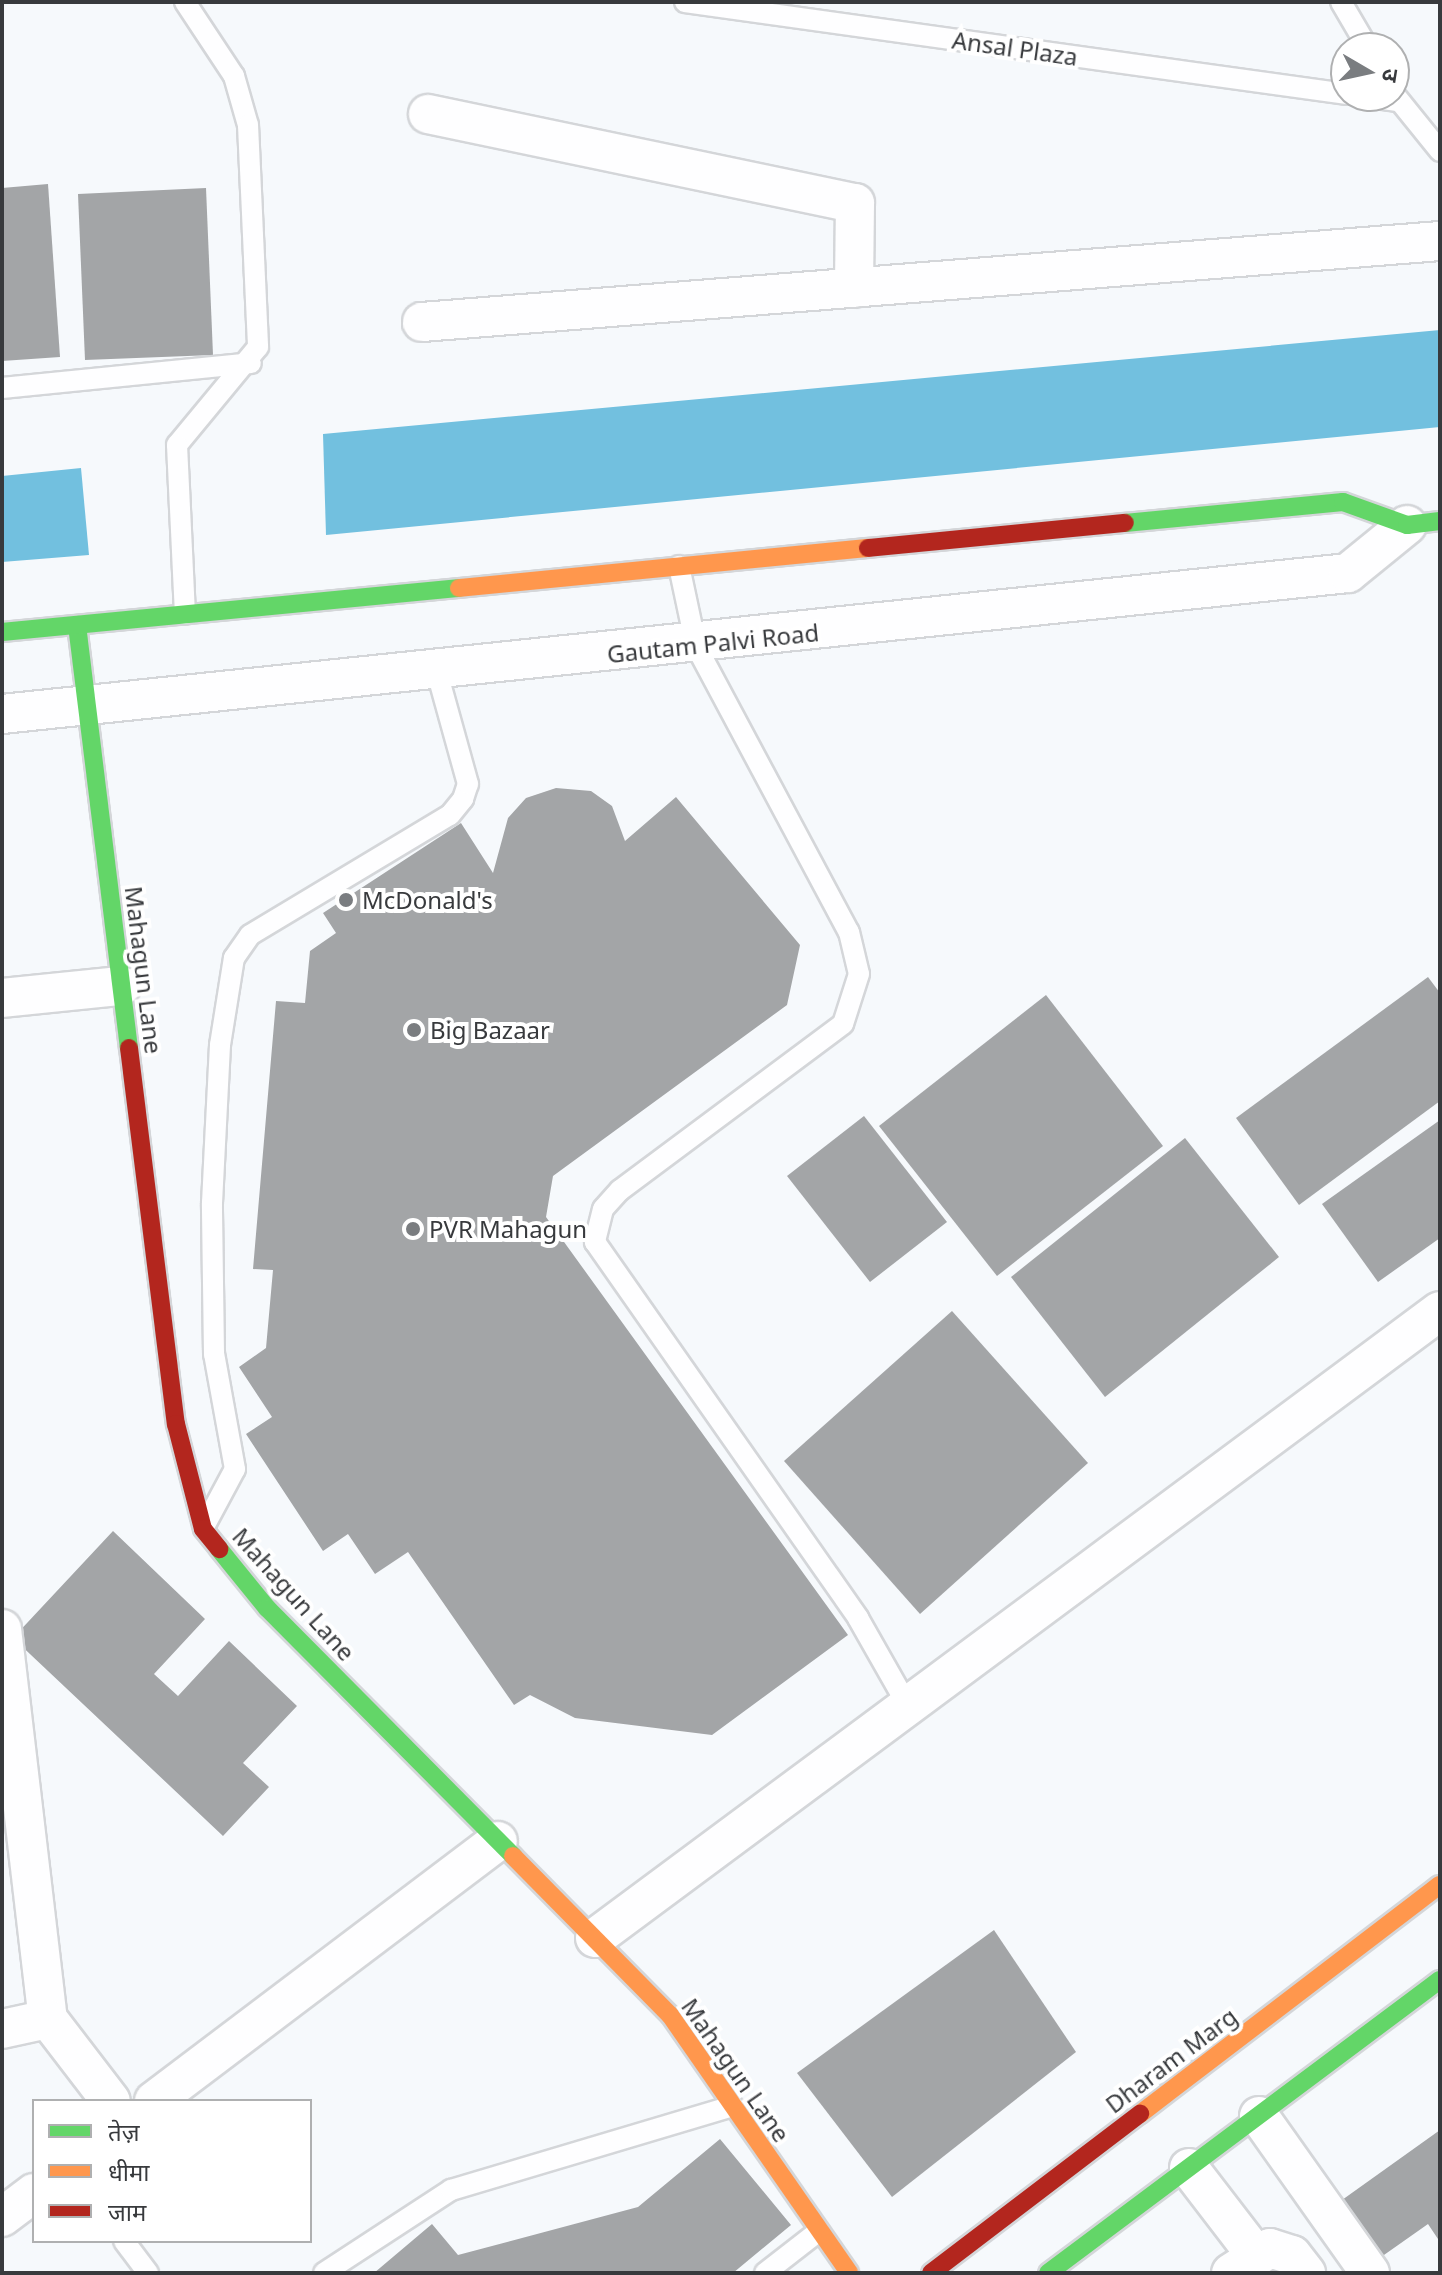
<!DOCTYPE html>
<meta charset="utf-8">
<style>
body{margin:0}
#map{position:relative;width:1442px;height:2275px;overflow:hidden;background:#f6f9fc;font-family:"Noto Sans","Noto Sans Devanagari",sans-serif}
div>[style]{position:absolute}
.water>*{inset:0;background:#72c0df}
.building>*{inset:0;background:#a3a5a7}
.roads{filter:drop-shadow(2px 0 #d4d6d9) drop-shadow(-2px 0 #d4d6d9) drop-shadow(0 2px #d4d6d9) drop-shadow(0 -2px #d4d6d9)}
.lane>*{height:20px;margin:-10px;padding:0 10px;transform-origin:10px;border-radius:10px;background:#fefeff}
.street>*{height:38px;margin:-19px;padding:0 19px;transform-origin:19px;border-radius:19px;background:#fefeff}
.fast>*{height:18px;margin:-9px;padding:0 9px;transform-origin:9px;border-radius:9px;background:#63d668}
.slow>*{height:18px;margin:-9px;padding:0 9px;transform-origin:9px;border-radius:9px;background:#ff974d}
.jam>*{height:18px;margin:-9px;padding:0 9px;transform-origin:9px;border-radius:9px;background:#b3261e}
.dots>*{width:22px;height:22px;translate:-50% -50%;box-sizing:border-box;border:4px solid #fff;border-radius:50%}
span{translate:-50% -50%;white-space:nowrap;text-align:center;line-height:1.15;-webkit-text-stroke:8px #fff;paint-order:stroke}
.street-label{font-size:24px;color:#383a3d}
.poi-label{font-size:24px;color:#383a3d}
.left{translate:0 -50%;text-align:left}
.frame{position:absolute;inset:0;border:4px solid #383a3d;pointer-events:none}
.legend{position:absolute;left:32px;top:2099px;width:280px;height:144px;box-sizing:border-box;background:#fff;border:2px solid #afb0b1;margin:0;padding:10px 14px;list-style:none;font-size:24px;color:#383a3d}
.legend li{display:flex;align-items:center;gap:16px;height:40px}
.legend b{width:40px;border:2px solid #afb0b1}
.north{position:absolute;left:1330px;top:32px;width:80px;height:80px;box-sizing:border-box;background:#fff;border:2px solid #afb0b1;border-radius:50%;rotate:99deg;font-size:22px;font-weight:700;line-height:32px;text-align:center;color:#383a3d}
.north::after{content:'';display:block;margin:auto;width:28px;height:36px;background:#7a7d80;clip-path:polygon(50% 0,100% 100%,50% 72%,0 100%)}
</style>
<div id="map">
<div class="water">
<i style="clip-path:polygon(1440px 330px,1440px 427px,326px 535px,323px 434px)"></i>
<i style="clip-path:polygon(81px 468px,89px 555px,2px 562px,2px 476px)"></i>
</div>
<div class="building">
<i style="clip-path:polygon(48px 184px,60px 357px,2px 361px,2px 188px)"></i>
<i style="clip-path:polygon(206px 188px,213px 355px,85px 360px,78px 194px)"></i>
<i style="clip-path:polygon(556px 788px,591px 791px,612px 806px,625px 841px,676px 797px,800px 945px,787px 1005px,553px 1176px,546px 1217px,848px 1635px,712px 1735px,575px 1718px,530px 1695px,514px 1705px,408px 1552px,375px 1574px,348px 1534px,323px 1551px,246px 1434px,272px 1417px,239px 1367px,266px 1348px,273px 1270px,253px 1269px,276px 1001px,305px 1003px,310px 951px,336px 933px,323px 913px,461px 823px,493px 873px,508px 818px,526px 798px)"></i>
<i style="clip-path:polygon(1428px 977px,1440px 993px,1440px 1101px,1299px 1205px,1236px 1118px)"></i>
<i style="clip-path:polygon(1046px 995px,1163px 1146px,997px 1276px,879px 1126px)"></i>
<i style="clip-path:polygon(864px 1116px,947px 1222px,870px 1282px,787px 1176px)"></i>
<i style="clip-path:polygon(1440px 1120px,1440px 1238px,1378px 1282px,1322px 1204px)"></i>
<i style="clip-path:polygon(1185px 1138px,1279px 1257px,1105px 1397px,1011px 1277px)"></i>
<i style="clip-path:polygon(952px 1311px,1088px 1463px,920px 1614px,784px 1461px)"></i>
<i style="clip-path:polygon(113px 1531px,205px 1619px,154px 1674px,178px 1696px,229px 1641px,297px 1706px,243px 1763px,269px 1787px,223px 1836px,13px 1638px)"></i>
<i style="clip-path:polygon(994px 1930px,1076px 2052px,892px 2197px,797px 2073px)"></i>
<i style="clip-path:polygon(1440px 2130px,1440px 2242px,1428px 2224px,1374px 2262px,1335px 2205px)"></i>
<i style="clip-path:polygon(720px 2139px,791px 2225px,733px 2273px,374px 2273px,432px 2224px,458px 2255px,638px 2207px)"></i>
</div>
<div class="roads">
<div class="lane">
<i style="left:185px;top:2px;width:89px;rotate:56.5deg"></i>
<i style="left:234px;top:76px;width:51px;rotate:74.1deg"></i>
<i style="left:248px;top:125px;width:222px;rotate:87.4deg"></i>
<i style="left:258px;top:347px;width:127px;rotate:129.6deg"></i>
<i style="left:177px;top:445px;width:169px;rotate:87.3deg"></i>
<i style="left:685px;top:2px;width:667px;rotate:7.92deg"></i>
<i style="left:1341px;top:2px;width:53px;rotate:59.6deg"></i>
<i style="left:1394px;top:94px;width:73px;rotate:51.1deg"></i>
<i style="left:1361px;top:96px;width:37px;rotate:8deg"></i>
<i style="left:2px;top:388px;width:250px;rotate:-5.7deg"></i>
<i style="left:679px;top:566px;width:82px;rotate:78deg"></i>
<i style="left:696px;top:646px;width:324px;rotate:61.9deg"></i>
<i style="left:849px;top:932px;width:43px;rotate:76.6deg"></i>
<i style="left:859px;top:974px;width:52px;rotate:107.7deg"></i>
<i style="left:843px;top:1024px;width:278px;rotate:143.3deg"></i>
<i style="left:620px;top:1190px;width:25px;rotate:132deg"></i>
<i style="left:603px;top:1209px;width:34px;rotate:104deg"></i>
<i style="left:595px;top:1242px;width:459px;rotate:55deg"></i>
<i style="left:858px;top:1618px;width:101px;rotate:60.4deg"></i>
<i style="left:206px;top:1523px;width:61px;rotate:-61.8deg"></i>
<i style="left:235px;top:1469px;width:117px;rotate:-100.3deg"></i>
<i style="left:214px;top:1354px;width:151px;rotate:-90.8deg"></i>
<i style="left:212px;top:1203px;width:158px;rotate:-87.1deg"></i>
<i style="left:220px;top:1045px;width:88px;rotate:-80.9deg"></i>
<i style="left:234px;top:958px;width:28px;rotate:-55deg"></i>
<i style="left:250px;top:935px;width:233px;rotate:-31deg"></i>
<i style="left:450px;top:815px;width:21px;rotate:-51deg"></i>
<i style="left:463px;top:799px;width:16px;rotate:-72deg"></i>
<i style="left:468px;top:784px;width:119px;rotate:-105.5deg"></i>
<i style="left:124px;top:2241px;width:40px;rotate:53deg"></i>
<i style="left:324px;top:2273px;width:152px;rotate:-33.2deg"></i>
<i style="left:451px;top:2190px;width:294px;rotate:-16.6deg"></i>
<i style="left:765px;top:2273px;width:68px;rotate:-37.9deg"></i>
</div>
<div class="street">
<i style="left:428px;top:114px;width:436px;rotate:11.8deg"></i>
<i style="left:855px;top:203px;width:85px;rotate:90.7deg"></i>
<i style="left:422px;top:322px;width:1021px;rotate:-4.55deg"></i>
<i style="left:2px;top:714px;width:1353px;rotate:-5.98deg"></i>
<i style="left:1348px;top:573px;width:76px;rotate:-39.1deg"></i>
<i style="left:2px;top:998px;width:120px;rotate:-5.8deg"></i>
<i style="left:2px;top:1629px;width:393px;rotate:83.3deg"></i>
<i style="left:48px;top:2019px;width:103px;rotate:52.5deg"></i>
<i style="left:595px;top:1938px;width:1052px;rotate:-36.58deg"></i>
<i style="left:2px;top:2029px;width:47px;rotate:-12.3deg"></i>
<i style="left:154px;top:2101px;width:431px;rotate:-37.1deg"></i>
<i style="left:1259px;top:2116px;width:192px;rotate:54.7deg"></i>
<i style="left:1189px;top:2168px;width:108px;rotate:52.5deg"></i>
<i style="left:2px;top:2217px;width:40px;rotate:-37deg"></i>
<i style="left:1231px;top:2273px;width:46px;rotate:-32.7deg"></i>
<i style="left:1270px;top:2248px;width:23px;rotate:18deg"></i>
<i style="left:1292px;top:2255px;width:23px;rotate:52deg"></i>
</div>
<div class="fast">
<i style="left:1125px;top:523px;width:219px;rotate:-5.5deg"></i>
<i style="left:1343px;top:502px;width:68px;rotate:19.8deg"></i>
<i style="left:1407px;top:525px;width:33px;rotate:-7deg"></i>
<i style="left:77px;top:625px;width:426px;rotate:83deg"></i>
<i style="left:2px;top:632px;width:459px;rotate:-5.5deg"></i>
<i style="left:219px;top:1549px;width:76px;rotate:50.9deg"></i>
<i style="left:267px;top:1608px;width:349px;rotate:45.2deg"></i>
<i style="left:1048px;top:2273px;width:489px;rotate:-36.8deg"></i>
</div>
<div class="slow">
<i style="left:459px;top:588px;width:411px;rotate:-5.6deg"></i>
<i style="left:513px;top:1856px;width:223px;rotate:45.4deg"></i>
<i style="left:670px;top:2015px;width:314px;rotate:55.2deg"></i>
<i style="left:1140px;top:2114px;width:377px;rotate:-37.4deg"></i>
</div>
<div class="jam">
<i style="left:868px;top:548px;width:258px;rotate:-5.6deg"></i>
<i style="left:129px;top:1048px;width:379px;rotate:82.9deg"></i>
<i style="left:176px;top:1424px;width:108px;rotate:75.6deg"></i>
<i style="left:203px;top:1529px;width:26px;rotate:51deg"></i>
<i style="left:931px;top:2273px;width:263px;rotate:-37.3deg"></i>
</div>
</div>
<div class="dots">
<i style="left:346px;top:900px;background:#7a7d80"></i>
<i style="left:414px;top:1030px;background:#7a7d80"></i>
<i style="left:413px;top:1229px;background:#7a7d80"></i>
</div>
<div class="street-label">
<span style="left:1015px;top:48px;rotate:8deg">Ansal Plaza</span>
<span style="left:713px;top:643px;rotate:-6deg">Gautam Palvi Road</span>
<span style="left:144px;top:970px;rotate:83deg">Mahagun Lane</span>
<span style="left:294px;top:1594px;rotate:48deg">Mahagun Lane</span>
<span style="left:1171px;top:2060px;rotate:-37deg">Dharam Marg</span>
<span style="left:736px;top:2070px;rotate:55deg">Mahagun Lane</span>
</div>
<div class="poi-label">
<span class="left" style="left:362px;top:900px">McDonald's</span>
<span class="left" style="left:430px;top:1030px">Big Bazaar</span>
<span class="left" style="left:429px;top:1229px">PVR Mahagun</span>
</div>
<div class="frame"></div>
<ul class="legend">
<li><b style="height:10px;background:#63d668"></b>तेज़</li>
<li><b style="height:10px;background:#ff974d"></b>धीमा</li>
<li><b style="height:10px;background:#b3261e"></b>जाम</li>
</ul>
<div class="north">उ</div>
</div>
